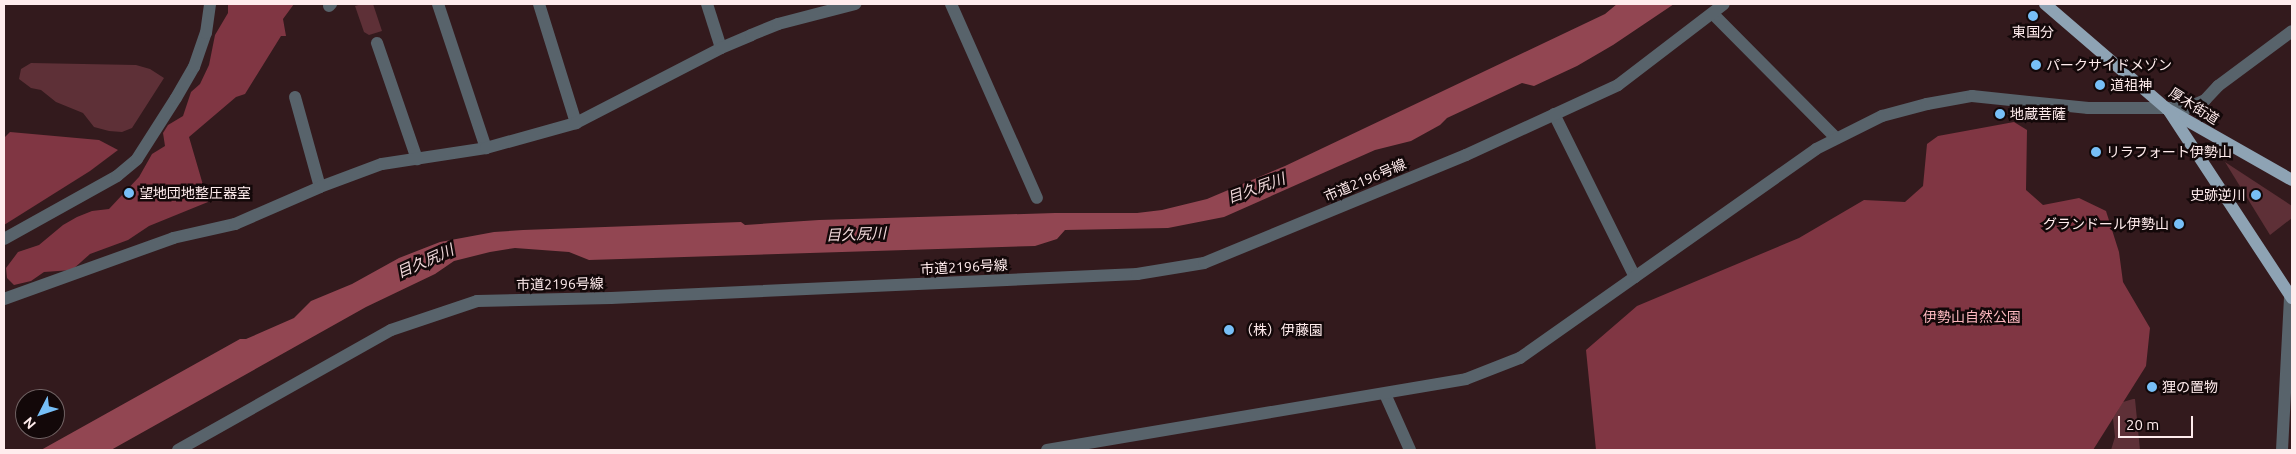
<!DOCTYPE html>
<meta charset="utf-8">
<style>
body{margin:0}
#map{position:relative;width:2296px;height:454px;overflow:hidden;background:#331a1d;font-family:Ubuntu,"Noto Sans JP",sans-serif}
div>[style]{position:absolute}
.green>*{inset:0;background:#5e3037}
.forest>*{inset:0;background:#803643}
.water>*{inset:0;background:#924652}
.minor>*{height:12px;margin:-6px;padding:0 6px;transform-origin:6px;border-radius:6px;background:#58636b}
.major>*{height:12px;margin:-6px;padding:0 6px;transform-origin:6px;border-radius:6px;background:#8ea3b4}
.dots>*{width:14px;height:14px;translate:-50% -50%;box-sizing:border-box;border:2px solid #130809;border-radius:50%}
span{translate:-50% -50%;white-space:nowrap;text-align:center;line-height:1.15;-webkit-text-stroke:5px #130809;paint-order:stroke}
.poi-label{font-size:14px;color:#ffeced}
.left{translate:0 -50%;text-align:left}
.right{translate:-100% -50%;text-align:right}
.street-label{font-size:14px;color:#ffeced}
.park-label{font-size:14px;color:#fcb8bf}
.water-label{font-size:15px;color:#f0d8da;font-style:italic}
.frame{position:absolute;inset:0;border:5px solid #ffeced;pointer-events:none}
.north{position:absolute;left:15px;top:389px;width:50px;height:50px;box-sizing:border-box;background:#130809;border:1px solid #716364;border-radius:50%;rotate:229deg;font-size:14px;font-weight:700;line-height:20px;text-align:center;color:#ffeced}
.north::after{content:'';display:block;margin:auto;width:18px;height:22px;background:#77bff7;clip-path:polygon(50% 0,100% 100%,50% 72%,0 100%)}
.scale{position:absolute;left:2118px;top:416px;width:75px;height:22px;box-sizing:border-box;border:2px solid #ffeced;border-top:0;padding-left:6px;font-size:15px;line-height:18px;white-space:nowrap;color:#ffeced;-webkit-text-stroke:4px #130809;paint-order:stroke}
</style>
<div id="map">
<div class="green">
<i style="clip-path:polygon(362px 4px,373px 4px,382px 31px,369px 35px,364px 32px,355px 6px)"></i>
<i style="clip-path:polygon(31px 63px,136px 65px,150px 69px,164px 78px,132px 128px,122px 132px,109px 131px,94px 127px,83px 113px,56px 102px,41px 90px,31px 88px,19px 79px,21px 69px)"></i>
<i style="clip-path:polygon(2225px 162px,2292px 206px,2292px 218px,2270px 235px)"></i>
<i style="clip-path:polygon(2133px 399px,2135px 399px,2140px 450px,2111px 450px,2115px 437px,2113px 418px,2123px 402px)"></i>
</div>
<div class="forest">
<i style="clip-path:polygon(228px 4px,294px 4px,283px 19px,286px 36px,281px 36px,245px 94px,236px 97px,189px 137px,208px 202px,149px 226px,128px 240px,90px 254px,72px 270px,44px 272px,31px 281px,14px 285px,7px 278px,6px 268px,18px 252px,39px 245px,63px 225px,77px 217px,92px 211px,109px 209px,139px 177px,152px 154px,165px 146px,163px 133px,168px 125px,183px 116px,191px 92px,200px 84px,209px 65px,215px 35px,228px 13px)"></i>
<i style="clip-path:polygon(2014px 122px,2027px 130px,2026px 190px,2043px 205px,2079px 198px,2106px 211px,2119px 252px,2123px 282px,2150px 328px,2146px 366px,2093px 450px,1596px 450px,1586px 350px,1637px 306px,1799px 238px,1864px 200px,1905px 202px,1923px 186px,1927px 144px,1938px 136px)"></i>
<i style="clip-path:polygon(10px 132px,99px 140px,118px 150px,90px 171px,4px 225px,4px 138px)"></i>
</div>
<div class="water">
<i style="clip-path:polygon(1617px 4px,1674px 4px,1613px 45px,1577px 66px,1534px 86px,1522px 83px,1447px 118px,1440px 125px,1411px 141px,1375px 150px,1224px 217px,1168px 228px,1065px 230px,1057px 239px,1035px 246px,589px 260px,569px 252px,515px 248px,490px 252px,454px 261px,435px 274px,366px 307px,111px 450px,41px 450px,240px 339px,246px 339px,294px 318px,311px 301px,352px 284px,399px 258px,440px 242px,494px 232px,523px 230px,741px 222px,745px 225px,819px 220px,1055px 213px,1137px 213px,1162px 210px,1207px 199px,1285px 166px,1605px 14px)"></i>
</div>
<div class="minor">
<i style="left:438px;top:4px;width:152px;rotate:71.6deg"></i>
<i style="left:539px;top:4px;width:125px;rotate:72.7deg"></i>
<i style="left:707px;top:4px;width:46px;rotate:72.3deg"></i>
<i style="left:951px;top:4px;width:212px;rotate:66.1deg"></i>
<i style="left:329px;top:6px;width:3px;rotate:-45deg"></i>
<i style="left:1713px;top:14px;width:175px;rotate:45.2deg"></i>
<i style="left:377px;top:43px;width:123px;rotate:71deg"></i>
<i style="left:295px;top:97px;width:93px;rotate:74.5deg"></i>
<i style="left:1554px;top:114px;width:182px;rotate:63.6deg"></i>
<i style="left:4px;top:239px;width:129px;rotate:-29.1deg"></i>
<i style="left:117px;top:176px;width:26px;rotate:-40deg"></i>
<i style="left:137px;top:159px;width:72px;rotate:-57.4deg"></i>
<i style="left:176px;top:98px;width:36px;rotate:-60deg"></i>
<i style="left:194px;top:67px;width:36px;rotate:-71deg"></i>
<i style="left:206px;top:33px;width:29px;rotate:-82deg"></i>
<i style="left:4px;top:299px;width:180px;rotate:-19.8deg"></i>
<i style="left:173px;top:238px;width:64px;rotate:-12.7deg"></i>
<i style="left:235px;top:224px;width:93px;rotate:-23.5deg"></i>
<i style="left:320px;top:187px;width:66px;rotate:-20.4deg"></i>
<i style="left:382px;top:164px;width:105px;rotate:-8.7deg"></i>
<i style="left:486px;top:148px;width:93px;rotate:-15.5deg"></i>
<i style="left:576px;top:123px;width:163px;rotate:-27.3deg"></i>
<i style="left:721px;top:48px;width:33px;rotate:-23deg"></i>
<i style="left:751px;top:35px;width:29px;rotate:-22deg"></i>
<i style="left:778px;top:24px;width:80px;rotate:-14.6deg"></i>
<i style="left:1385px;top:394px;width:61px;rotate:65.9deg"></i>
<i style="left:178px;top:450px;width:244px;rotate:-29.4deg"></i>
<i style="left:391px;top:330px;width:91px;rotate:-18.6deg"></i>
<i style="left:477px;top:301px;width:134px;rotate:-1.3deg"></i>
<i style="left:611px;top:298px;width:527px;rotate:-2.61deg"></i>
<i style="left:1137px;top:274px;width:68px;rotate:-9.3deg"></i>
<i style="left:1204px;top:263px;width:283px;rotate:-22.4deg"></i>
<i style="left:1466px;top:155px;width:167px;rotate:-24.7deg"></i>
<i style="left:1618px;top:85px;width:133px;rotate:-37.4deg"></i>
<i style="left:1047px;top:450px;width:425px;rotate:-9.6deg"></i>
<i style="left:1466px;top:379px;width:58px;rotate:-21.3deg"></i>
<i style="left:1520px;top:358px;width:362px;rotate:-35.2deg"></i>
<i style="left:1816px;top:149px;width:74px;rotate:-26.6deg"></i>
<i style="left:1882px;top:116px;width:47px;rotate:-14.9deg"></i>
<i style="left:1927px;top:104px;width:46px;rotate:-10.1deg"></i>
<i style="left:1972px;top:96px;width:117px;rotate:5.9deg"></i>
<i style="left:2088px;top:108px;width:99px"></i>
<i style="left:2187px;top:108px;width:20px;rotate:-24deg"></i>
<i style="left:2205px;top:100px;width:19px;rotate:-47deg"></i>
<i style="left:2218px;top:86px;width:92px;rotate:-36.6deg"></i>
<i style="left:2282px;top:450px;width:155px;rotate:-87deg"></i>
</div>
<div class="major">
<i style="left:2045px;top:4px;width:161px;rotate:40.7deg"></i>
<i style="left:2167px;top:109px;width:144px;rotate:29.6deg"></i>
<i style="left:2169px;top:111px;width:224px;rotate:56.7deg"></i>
</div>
<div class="dots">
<i style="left:2033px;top:16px;background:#77bff7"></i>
<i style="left:2036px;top:65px;background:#77bff7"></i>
<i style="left:2100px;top:85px;background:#77bff7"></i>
<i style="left:2000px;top:114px;background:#77bff7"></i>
<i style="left:2096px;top:152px;background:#77bff7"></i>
<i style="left:129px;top:193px;background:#77bff7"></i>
<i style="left:2256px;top:195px;background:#77bff7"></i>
<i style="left:2179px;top:224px;background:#77bff7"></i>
<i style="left:1229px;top:330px;background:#77bff7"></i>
<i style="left:2152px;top:387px;background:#77bff7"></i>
</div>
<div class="poi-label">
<span style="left:2033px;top:32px">東国分</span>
<span class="left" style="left:2046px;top:65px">パークサイドメゾン</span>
<span class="left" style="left:2110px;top:85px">道祖神</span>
<span class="left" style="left:2010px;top:114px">地蔵菩薩</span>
<span class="left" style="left:2106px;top:152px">リラフォート伊勢山</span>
<span class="left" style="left:139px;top:193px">望地団地整圧器室</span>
<span class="right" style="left:2246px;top:195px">史跡逆川</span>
<span class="right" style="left:2169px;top:224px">グランドール伊勢山</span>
<span class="left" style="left:1239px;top:330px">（株）伊藤園</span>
<span class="left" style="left:2162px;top:387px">狸の置物</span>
</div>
<div class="street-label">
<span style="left:2194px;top:106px;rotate:32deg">厚木街道</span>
<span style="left:1365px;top:180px;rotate:-23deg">市道2196号線</span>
<span style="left:964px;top:267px;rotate:-3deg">市道2196号線</span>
<span style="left:560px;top:284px;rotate:-1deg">市道2196号線</span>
</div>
<div class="park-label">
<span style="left:1972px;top:317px">伊勢山自然公園</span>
</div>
<div class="water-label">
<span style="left:1256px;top:188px;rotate:-20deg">目久尻川</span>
<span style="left:856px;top:234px;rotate:-2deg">目久尻川</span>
<span style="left:425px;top:261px;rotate:-24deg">目久尻川</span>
</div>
<div class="frame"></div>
<div class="north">N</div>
<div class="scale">20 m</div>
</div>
